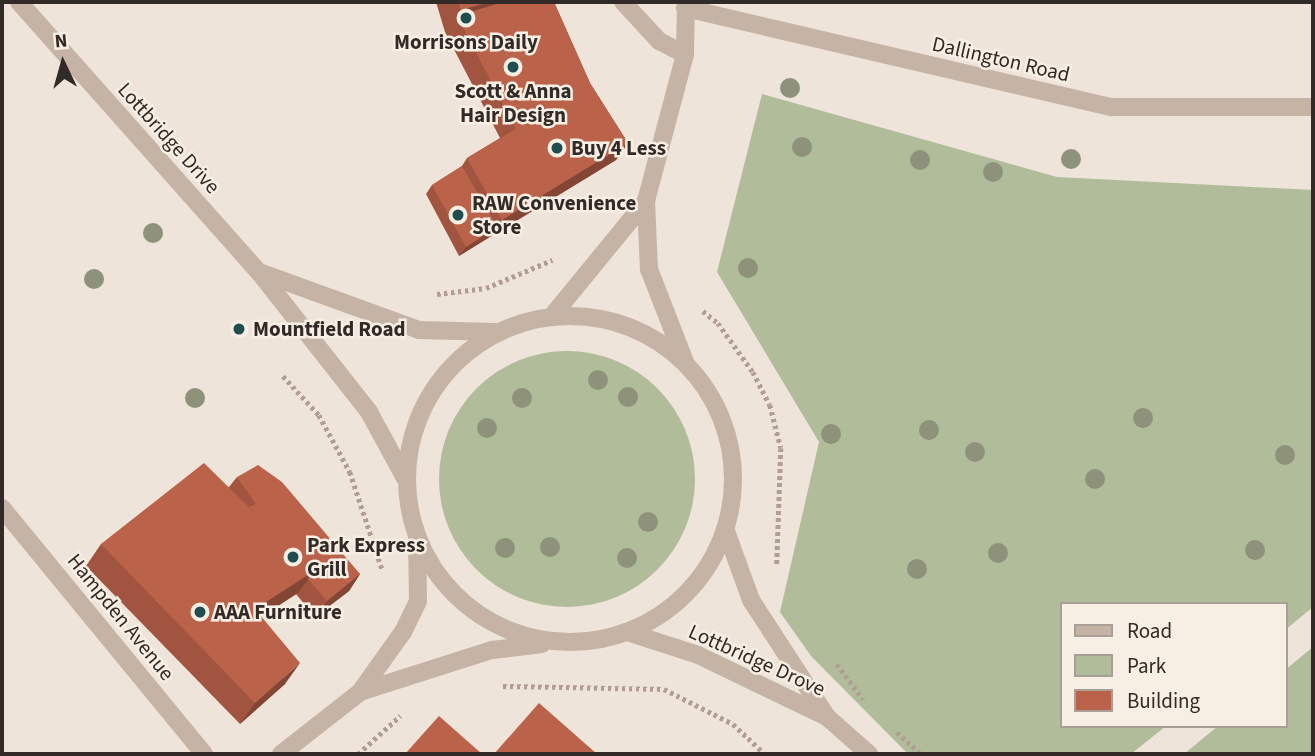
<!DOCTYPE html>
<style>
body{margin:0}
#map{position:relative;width:1315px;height:756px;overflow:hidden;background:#eee4d9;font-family:"Source Sans 3",sans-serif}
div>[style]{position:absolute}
.green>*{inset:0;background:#b1bc9a}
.round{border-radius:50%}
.path>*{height:4.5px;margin-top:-2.25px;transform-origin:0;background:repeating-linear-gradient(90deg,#b19e90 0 3.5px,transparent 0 7px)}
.minor>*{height:18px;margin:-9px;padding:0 9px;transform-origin:9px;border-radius:9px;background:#c5b3a6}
.minor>.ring{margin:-9px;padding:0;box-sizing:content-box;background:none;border:18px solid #c5b3a6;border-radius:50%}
.trees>*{width:20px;height:20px;margin:-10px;border-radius:50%;background:#8f927a}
.wall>*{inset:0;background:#a15540}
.shaded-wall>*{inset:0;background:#834534}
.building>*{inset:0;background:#bb634a}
.dots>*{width:19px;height:19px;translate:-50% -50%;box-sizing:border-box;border:4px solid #f7eee4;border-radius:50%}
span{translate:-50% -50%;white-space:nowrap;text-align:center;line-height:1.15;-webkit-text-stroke:5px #f7eee4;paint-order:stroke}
.poi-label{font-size:21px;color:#322a26;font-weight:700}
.left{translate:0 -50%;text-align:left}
.street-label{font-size:21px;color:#322a26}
.frame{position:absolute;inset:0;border:4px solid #322a26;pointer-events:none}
.legend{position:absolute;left:1060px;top:602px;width:228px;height:126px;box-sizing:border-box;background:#f7eee4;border:2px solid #a8a098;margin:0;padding:9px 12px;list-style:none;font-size:21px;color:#322a26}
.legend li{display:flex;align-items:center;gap:14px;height:35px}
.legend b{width:35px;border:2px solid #a8a098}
.north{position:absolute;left:28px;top:28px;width:70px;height:70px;-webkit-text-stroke:5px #f7eee4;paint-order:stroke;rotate:355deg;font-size:19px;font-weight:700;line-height:28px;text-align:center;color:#322a26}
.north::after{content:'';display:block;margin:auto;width:24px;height:32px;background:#322a26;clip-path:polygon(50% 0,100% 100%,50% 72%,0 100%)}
</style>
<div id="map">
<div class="green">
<i style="clip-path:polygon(762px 94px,1057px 177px,1313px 190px,1313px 607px,1285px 630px,1285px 604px,1061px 604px,1061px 726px,1166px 726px,1131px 754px,908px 754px,811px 656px,780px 612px,819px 442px,717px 272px)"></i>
<i class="round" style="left:439px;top:351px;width:256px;height:256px"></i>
<i style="clip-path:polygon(1313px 647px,1313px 754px,1184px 754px,1218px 726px,1285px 726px,1285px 670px)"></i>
</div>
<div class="path">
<i style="left:437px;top:294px;width:49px;rotate:-7deg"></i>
<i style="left:486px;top:288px;width:72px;rotate:-23deg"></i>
<i style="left:703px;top:311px;width:19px;rotate:39deg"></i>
<i style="left:718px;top:323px;width:60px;rotate:54.5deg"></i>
<i style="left:753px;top:372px;width:37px;rotate:63deg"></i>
<i style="left:770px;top:405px;width:44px;rotate:75.7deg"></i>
<i style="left:781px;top:448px;width:117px;rotate:92deg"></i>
<i style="left:283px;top:376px;width:53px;rotate:47.3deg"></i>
<i style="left:319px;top:415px;width:65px;rotate:61.5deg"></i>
<i style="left:350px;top:472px;width:102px;rotate:71.7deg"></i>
<i style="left:837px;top:664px;width:44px;rotate:53.4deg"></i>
<i style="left:503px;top:686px;width:161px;rotate:1.1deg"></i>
<i style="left:664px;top:689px;width:77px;rotate:26.9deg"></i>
<i style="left:733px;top:724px;width:44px;rotate:43.2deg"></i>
<i style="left:897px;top:732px;width:33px;rotate:43deg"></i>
<i style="left:358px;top:754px;width:57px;rotate:-42.1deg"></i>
</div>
<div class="minor">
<i style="left:19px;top:2px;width:361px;rotate:48.4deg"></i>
<i style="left:259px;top:272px;width:178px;rotate:51.8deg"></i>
<i style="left:369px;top:412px;width:75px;rotate:61.4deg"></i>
<i style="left:623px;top:2px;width:53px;rotate:47.3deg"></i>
<i style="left:659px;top:41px;width:29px;rotate:27deg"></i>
<i style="left:685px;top:8px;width:438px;rotate:13.1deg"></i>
<i style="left:1112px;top:107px;width:201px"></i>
<i style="left:646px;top:201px;width:68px;rotate:87.5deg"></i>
<i style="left:649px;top:269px;width:100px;rotate:68.8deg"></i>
<i style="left:259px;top:272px;width:170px;rotate:19.9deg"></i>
<i style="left:419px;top:330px;width:76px;rotate:1.5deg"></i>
<i class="ring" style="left:407px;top:316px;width:308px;height:308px"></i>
<i style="left:552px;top:316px;width:149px;rotate:-50.7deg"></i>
<i style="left:646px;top:201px;width:152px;rotate:-75.1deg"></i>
<i style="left:685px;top:54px;width:52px;rotate:-88.9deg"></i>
<i style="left:2px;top:508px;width:318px;rotate:50.6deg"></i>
<i style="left:726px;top:531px;width:73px;rotate:70.1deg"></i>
<i style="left:751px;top:600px;width:140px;rotate:57deg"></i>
<i style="left:827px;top:717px;width:56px;rotate:41.4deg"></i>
<i style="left:627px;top:632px;width:75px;rotate:17.9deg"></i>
<i style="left:698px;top:655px;width:143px;rotate:25.7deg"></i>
<i style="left:360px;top:692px;width:139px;rotate:-17.7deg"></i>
<i style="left:492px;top:650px;width:50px;rotate:-6.8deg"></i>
<i style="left:281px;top:754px;width:100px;rotate:-38.1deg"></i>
<i style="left:360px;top:692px;width:74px;rotate:-54.4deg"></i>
<i style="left:403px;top:632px;width:34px;rotate:-64deg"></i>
<i style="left:418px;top:601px;width:61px;rotate:-90.9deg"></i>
</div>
<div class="trees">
<i style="left:790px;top:88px"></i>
<i style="left:802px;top:147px"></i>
<i style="left:1071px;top:159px"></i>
<i style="left:920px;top:160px"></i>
<i style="left:993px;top:172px"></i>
<i style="left:153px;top:233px"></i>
<i style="left:748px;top:268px"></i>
<i style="left:94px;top:279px"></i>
<i style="left:598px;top:380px"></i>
<i style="left:628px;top:397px"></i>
<i style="left:195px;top:398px"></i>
<i style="left:522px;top:398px"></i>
<i style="left:1143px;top:418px"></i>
<i style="left:487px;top:428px"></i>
<i style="left:929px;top:430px"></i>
<i style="left:831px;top:434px"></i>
<i style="left:975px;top:452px"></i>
<i style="left:1285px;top:455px"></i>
<i style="left:1095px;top:479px"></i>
<i style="left:648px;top:522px"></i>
<i style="left:550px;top:547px"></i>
<i style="left:505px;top:548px"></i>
<i style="left:1255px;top:550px"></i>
<i style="left:998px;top:553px"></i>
<i style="left:627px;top:558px"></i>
<i style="left:917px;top:569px"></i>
</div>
<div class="wall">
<i style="clip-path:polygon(436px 2px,554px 2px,590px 83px,628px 143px,616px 160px,459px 256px,426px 194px,432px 185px,462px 166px,467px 158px,500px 138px,445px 32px)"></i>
<i style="clip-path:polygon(237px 477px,360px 574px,349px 591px,315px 617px,296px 594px,261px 617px,285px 684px,240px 724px,86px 566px,101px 544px,229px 487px)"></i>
</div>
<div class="shaded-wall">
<i style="clip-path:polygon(489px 2px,539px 2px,457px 16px,461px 10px)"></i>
<i style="clip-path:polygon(628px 143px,616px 160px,491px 236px,502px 220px)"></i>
<i style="clip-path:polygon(497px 227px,491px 236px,459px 256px,466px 247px)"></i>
<i style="clip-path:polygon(314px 571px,298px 593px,239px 631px,255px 609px)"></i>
<i style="clip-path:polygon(360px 574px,349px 591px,315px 617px,327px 601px)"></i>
<i style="clip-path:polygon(300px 663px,285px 684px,240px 724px,255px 703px)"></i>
</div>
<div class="building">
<i style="clip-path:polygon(458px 2px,489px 2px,461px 10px)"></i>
<i style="clip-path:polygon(503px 2px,554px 2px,590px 83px,628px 143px,502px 220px,467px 158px,516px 129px,457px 16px)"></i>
<i style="clip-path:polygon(462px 166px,497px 227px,466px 247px,432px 185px)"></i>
<i style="clip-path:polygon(204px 463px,314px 571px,255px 609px,300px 663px,255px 703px,101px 544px)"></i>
<i style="clip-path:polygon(258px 465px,282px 482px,360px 574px,327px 601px,308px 579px,314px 571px,249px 507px,256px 504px,237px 477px)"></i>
<i style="clip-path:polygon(539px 703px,597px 754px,494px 754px)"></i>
<i style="clip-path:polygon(439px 716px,482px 754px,405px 754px)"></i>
</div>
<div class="dots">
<i style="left:466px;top:18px;background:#204d4f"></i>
<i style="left:513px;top:67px;background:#204d4f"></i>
<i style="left:557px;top:148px;background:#204d4f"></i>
<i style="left:458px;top:215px;background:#204d4f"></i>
<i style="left:239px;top:329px;background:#204d4f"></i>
<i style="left:293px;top:557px;background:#204d4f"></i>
<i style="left:200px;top:612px;background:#204d4f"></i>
</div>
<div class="poi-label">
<span style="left:466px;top:42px">Morrisons Daily</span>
<span style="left:513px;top:103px">Scott &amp; Anna<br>Hair Design</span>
<span class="left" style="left:571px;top:148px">Buy 4 Less</span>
<span class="left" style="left:472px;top:215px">RAW Convenience<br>Store</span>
<span class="left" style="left:253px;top:329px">Mountfield Road</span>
<span class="left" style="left:307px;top:557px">Park Express<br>Grill</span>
<span class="left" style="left:214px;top:612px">AAA Furniture</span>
</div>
<div class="street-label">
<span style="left:1001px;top:59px;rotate:13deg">Dallington Road</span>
<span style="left:169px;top:138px;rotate:48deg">Lottbridge Drive</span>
<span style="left:121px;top:617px;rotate:51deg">Hampden Avenue</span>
<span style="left:757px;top:660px;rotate:24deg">Lottbridge Drove</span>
</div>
<div class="frame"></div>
<ul class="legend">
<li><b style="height:9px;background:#c5b3a6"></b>Road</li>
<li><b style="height:19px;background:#b1bc9a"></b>Park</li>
<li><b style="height:19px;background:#bb634a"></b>Building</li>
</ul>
<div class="north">N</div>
</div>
